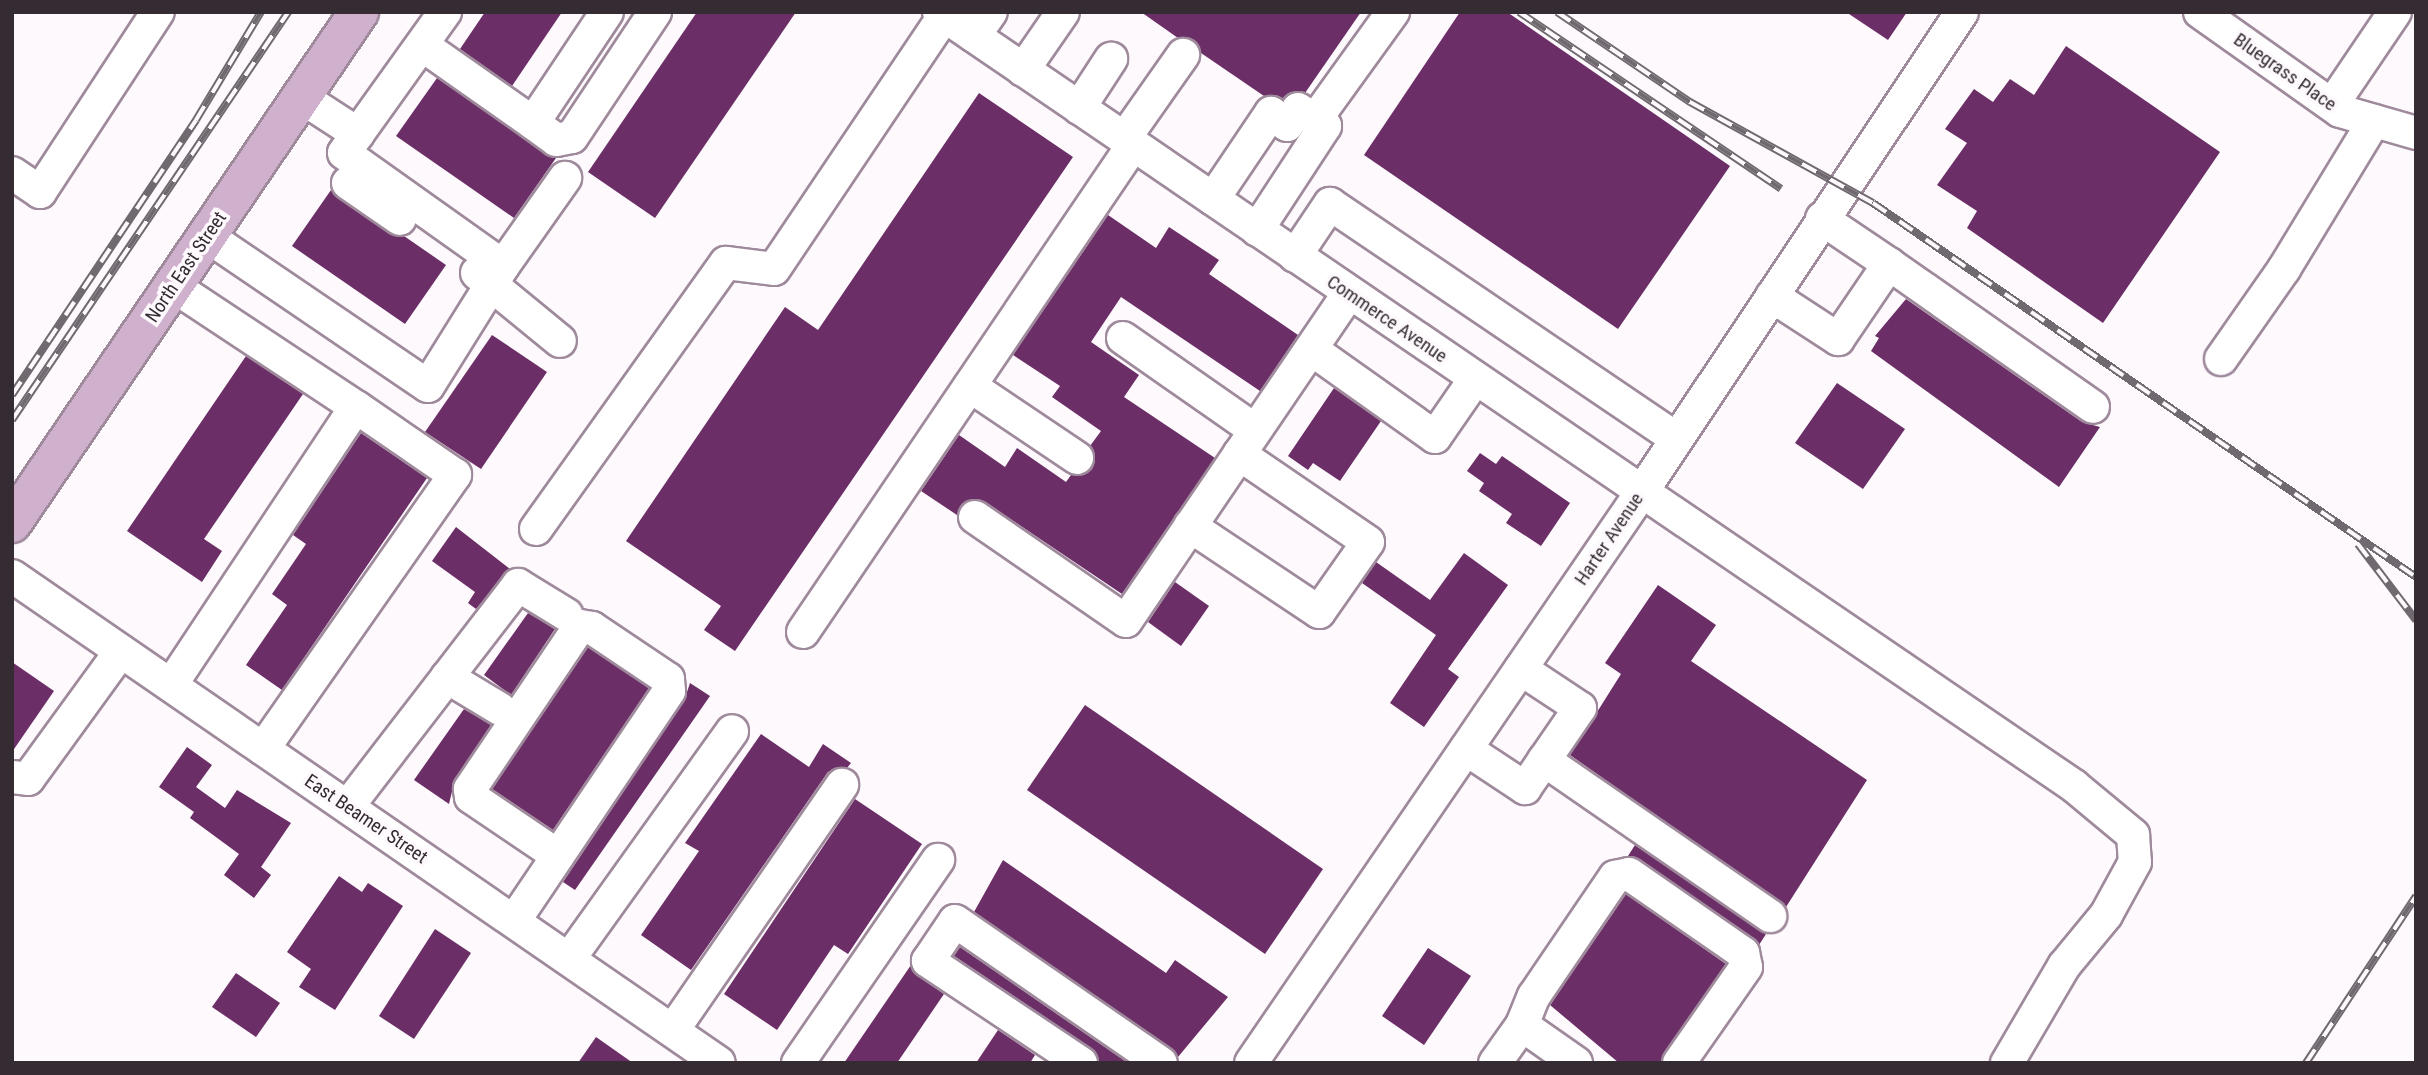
<!DOCTYPE html>
<style>
body{margin:0}
#map{position:relative;width:2428px;height:1075px;overflow:hidden;background:#fdf9fd;font-family:"Roboto Condensed",sans-serif}
div>[style]{position:absolute}
.building>*{inset:0;background:#6b2e66}
.roads{filter:drop-shadow(2px 0 #9f8a9c) drop-shadow(-2px 0 #9f8a9c) drop-shadow(0 2px #9f8a9c) drop-shadow(0 -2px #9f8a9c)}
.minor>*{height:32px;margin:-16px;padding:0 16px;transform-origin:16px;border-radius:16px;background:#fff}
.major>*{height:38px;margin:-19px;padding:0 19px;transform-origin:19px;border-radius:19px;background:#d0b1cd}
.rail>*{height:8px;margin-top:-4px;transform-origin:0;background:repeating-linear-gradient(90deg,#fdf9fd 0 16px,#70696f 0 32px);box-sizing:border-box;border-block:2px solid #70696f}
span{translate:-50% -50%;white-space:nowrap;text-align:center;line-height:1.15;-webkit-text-stroke:7px #fdf9fd;paint-order:stroke}
.street-label{font-size:19px;color:#352c33}
.frame{position:absolute;inset:0;border:14px solid #352c33;pointer-events:none}
</style>
<div id="map">
<div class="building">
<i style="clip-path:polygon(485px 12px,562px 12px,512px 86px,460px 49px)"></i>
<i style="clip-path:polygon(697px 12px,796px 12px,655px 218px,588px 172px)"></i>
<i style="clip-path:polygon(1141px 12px,1361px 12px,1305px 93px,1291px 92px,1283px 99px,1264px 96px,1201px 53px,1193px 40px,1178px 38px)"></i>
<i style="clip-path:polygon(1460px 12px,1507px 12px,1730px 166px,1618px 329px,1364px 155px)"></i>
<i style="clip-path:polygon(1846px 12px,1907px 12px,1888px 40px)"></i>
<i style="clip-path:polygon(2066px 46px,2220px 152px,2103px 323px,1967px 228px,1977px 211px,1937px 185px,1967px 143px,1945px 129px,1974px 89px,1993px 102px,2010px 79px,2034px 95px)"></i>
<i style="clip-path:polygon(437px 78px,556px 158px,514px 218px,396px 136px)"></i>
<i style="clip-path:polygon(979px 93px,1073px 157px,735px 651px,704px 630px,721px 606px,626px 541px,785px 307px,818px 330px)"></i>
<i style="clip-path:polygon(331px 190px,390px 234px,404px 236px,446px 265px,405px 324px,292px 246px)"></i>
<i style="clip-path:polygon(1108px 215px,1156px 248px,1169px 227px,1219px 260px,1209px 274px,1298px 335px,1260px 391px,1121px 297px,1091px 342px,1139px 375px,1124px 397px,1215px 458px,1122px 594px,985px 502px,967px 501px,957px 515px,921px 491px,959px 435px,1005px 467px,1017px 448px,1066px 482px,1071px 475px,1084px 475px,1092px 469px,1095px 459px,1090px 446px,1101px 431px,1052px 397px,1060px 386px,1013px 355px)"></i>
<i style="clip-path:polygon(1906px 299px,2082px 422px,2100px 427px,2059px 487px,1871px 351px,1879px 338px,1875px 336px)"></i>
<i style="clip-path:polygon(492px 335px,547px 372px,481px 469px,425px 432px)"></i>
<i style="clip-path:polygon(246px 356px,303px 394px,204px 539px,222px 551px,202px 582px,127px 531px)"></i>
<i style="clip-path:polygon(1837px 383px,1905px 429px,1863px 489px,1795px 443px)"></i>
<i style="clip-path:polygon(1334px 388px,1381px 421px,1340px 481px,1313px 463px,1308px 470px,1288px 456px)"></i>
<i style="clip-path:polygon(361px 433px,427px 478px,282px 690px,246px 665px,287px 605px,272px 594px,306px 544px,293px 535px)"></i>
<i style="clip-path:polygon(1480px 453px,1496px 464px,1502px 456px,1570px 503px,1541px 546px,1506px 523px,1512px 514px,1479px 491px,1484px 483px,1467px 471px)"></i>
<i style="clip-path:polygon(456px 527px,510px 569px,476px 609px,468px 603px,475px 592px,432px 561px)"></i>
<i style="clip-path:polygon(1464px 553px,1508px 585px,1448px 669px,1459px 677px,1424px 727px,1390px 703px,1436px 635px,1362px 583px,1376px 562px,1430px 600px)"></i>
<i style="clip-path:polygon(1175px 582px,1209px 606px,1181px 646px,1148px 622px)"></i>
<i style="clip-path:polygon(1658px 585px,1716px 625px,1691px 661px,1867px 780px,1786px 907px,1570px 755px,1621px 674px,1605px 663px)"></i>
<i style="clip-path:polygon(528px 613px,555px 629px,511px 695px,484px 675px)"></i>
<i style="clip-path:polygon(588px 647px,649px 688px,553px 830px,492px 789px)"></i>
<i style="clip-path:polygon(12px 662px,54px 691px,12px 752px)"></i>
<i style="clip-path:polygon(690px 683px,710px 696px,575px 890px,563px 882px,684px 701px)"></i>
<i style="clip-path:polygon(1085px 705px,1323px 869px,1265px 954px,1027px 790px)"></i>
<i style="clip-path:polygon(464px 709px,491px 725px,455px 779px,449px 804px,414px 780px)"></i>
<i style="clip-path:polygon(761px 734px,809px 767px,823px 744px,851px 763px,847px 768px,828px 772px,691px 970px,641px 935px,699px 851px,685px 843px)"></i>
<i style="clip-path:polygon(187px 747px,212px 765px,196px 787px,225px 808px,237px 790px,291px 823px,261px 867px,271px 875px,254px 898px,224px 875px,239px 854px,190px 818px,194px 812px,159px 787px)"></i>
<i style="clip-path:polygon(855px 799px,922px 844px,848px 954px,834px 945px,777px 1030px,724px 994px)"></i>
<i style="clip-path:polygon(1635px 845px,1766px 934px,1759px 945px,1639px 859px,1628px 856px)"></i>
<i style="clip-path:polygon(1003px 860px,1166px 973px,1175px 960px,1228px 997px,1178px 1057px,1171px 1048px,974px 912px)"></i>
<i style="clip-path:polygon(339px 876px,362px 892px,368px 883px,403px 906px,335px 1010px,299px 987px,311px 969px,287px 952px)"></i>
<i style="clip-path:polygon(1626px 894px,1726px 964px,1661px 1063px,1619px 1063px,1550px 1005px)"></i>
<i style="clip-path:polygon(435px 929px,471px 953px,414px 1039px,379px 1016px)"></i>
<i style="clip-path:polygon(960px 947px,1128px 1063px,1099px 1063px,1091px 1048px,954px 956px)"></i>
<i style="clip-path:polygon(1428px 948px,1471px 976px,1424px 1045px,1382px 1016px)"></i>
<i style="clip-path:polygon(911px 965px,918px 976px,944px 994px,897px 1063px,844px 1063px)"></i>
<i style="clip-path:polygon(236px 973px,280px 1003px,256px 1037px,212px 1007px)"></i>
<i style="clip-path:polygon(998px 1030px,1035px 1055px,1030px 1063px,976px 1063px)"></i>
<i style="clip-path:polygon(596px 1037px,633px 1063px,578px 1063px)"></i>
</div>
<div class="roads">
<div class="minor">
<i style="left:445px;top:12px;width:173px;rotate:125.6deg"></i>
<i style="left:344px;top:153px;width:195px;rotate:35.4deg"></i>
<i style="left:503px;top:266px;width:108px;rotate:-54.8deg"></i>
<i style="left:939px;top:12px;width:1374px;rotate:34.29deg"></i>
<i style="left:2074px;top:786px;width:77px;rotate:39.7deg"></i>
<i style="left:2133px;top:835px;width:27px;rotate:86deg"></i>
<i style="left:2135px;top:862px;width:60px;rotate:118.7deg"></i>
<i style="left:2106px;top:915px;width:66px;rotate:129.5deg"></i>
<i style="left:2064px;top:966px;width:113px;rotate:120.4deg"></i>
<i style="left:2200px;top:12px;width:171px;rotate:35.3deg"></i>
<i style="left:2340px;top:111px;width:79px;rotate:16.1deg"></i>
<i style="left:974px;top:36px;width:29px;rotate:-55deg"></i>
<i style="left:422px;top:45px;width:136px;rotate:35.1deg"></i>
<i style="left:533px;top:123px;width:133px;rotate:-56.3deg"></i>
<i style="left:1023px;top:70px;width:70px;rotate:-55.4deg"></i>
<i style="left:301px;top:97px;width:68px;rotate:33deg"></i>
<i style="left:2332px;top:105px;width:112px;rotate:-55.9deg"></i>
<i style="left:1079px;top:108px;width:59px;rotate:-56.9deg"></i>
<i style="left:1323px;top:109px;width:120px;rotate:-54.2deg"></i>
<i style="left:533px;top:123px;width:29px;rotate:36deg"></i>
<i style="left:556px;top:140px;width:16px;rotate:-11deg"></i>
<i style="left:572px;top:137px;width:150px;rotate:-56.4deg"></i>
<i style="left:1124px;top:139px;width:103px;rotate:-54.9deg"></i>
<i style="left:12px;top:173px;width:34px;rotate:34deg"></i>
<i style="left:40px;top:192px;width:215px;rotate:-56.8deg"></i>
<i style="left:348px;top:183px;width:63px;rotate:34.7deg"></i>
<i style="left:1213px;top:199px;width:104px;rotate:-56deg"></i>
<i style="left:1271px;top:113px;width:20px;rotate:37deg"></i>
<i style="left:1287px;top:125px;width:19px;rotate:-55deg"></i>
<i style="left:1298px;top:109px;width:32px;rotate:32deg"></i>
<i style="left:1325px;top:126px;width:124px;rotate:123.2deg"></i>
<i style="left:207px;top:236px;width:267px;rotate:34.2deg"></i>
<i style="left:428px;top:386px;width:142px;rotate:-58deg"></i>
<i style="left:1295px;top:256px;width:63px;rotate:-56.1deg"></i>
<i style="left:1330px;top:204px;width:419px;rotate:34.1deg"></i>
<i style="left:1889px;top:264px;width:249px;rotate:35deg"></i>
<i style="left:477px;top:273px;width:107px;rotate:39.3deg"></i>
<i style="left:1772px;top:296px;width:79px;rotate:33.1deg"></i>
<i style="left:1838px;top:339px;width:91px;rotate:-55.8deg"></i>
<i style="left:1889px;top:264px;width:81px;rotate:-146.1deg"></i>
<i style="left:1123px;top:338px;width:161px;rotate:34.9deg"></i>
<i style="left:1311px;top:349px;width:152px;rotate:35.4deg"></i>
<i style="left:1435px;top:437px;width:70px;rotate:-55.4deg"></i>
<i style="left:2221px;top:359px;width:110px;rotate:-55deg"></i>
<i style="left:2284px;top:269px;width:173px;rotate:-58.7deg"></i>
<i style="left:970px;top:386px;width:129px;rotate:33.9deg"></i>
<i style="left:975px;top:517px;width:183px;rotate:34.6deg"></i>
<i style="left:1126px;top:621px;width:397px;rotate:-55.8deg"></i>
<i style="left:1190px;top:526px;width:155px;rotate:33.7deg"></i>
<i style="left:1319px;top:612px;width:85px;rotate:-55deg"></i>
<i style="left:1368px;top:542px;width:156px;rotate:-145.7deg"></i>
<i style="left:536px;top:529px;width:327px;rotate:-54.5deg"></i>
<i style="left:726px;top:263px;width:48px;rotate:7.1deg"></i>
<i style="left:774px;top:269px;width:305px;rotate:-56.1deg"></i>
<i style="left:12px;top:576px;width:858px;rotate:34.56deg"></i>
<i style="left:803px;top:632px;width:588px;rotate:-55.88deg"></i>
<i style="left:447px;top:677px;width:62px;rotate:31.1deg"></i>
<i style="left:171px;top:685px;width:334px;rotate:-56.4deg"></i>
<i style="left:356px;top:407px;width:219px;rotate:-146.5deg"></i>
<i style="left:263px;top:749px;width:335px;rotate:-55deg"></i>
<i style="left:455px;top:475px;width:120px;rotate:-145.5deg"></i>
<i style="left:1466px;top:749px;width:71px;rotate:33.5deg"></i>
<i style="left:1525px;top:788px;width:97px;rotate:-55.5deg"></i>
<i style="left:1580px;top:708px;width:71px;rotate:-146.5deg"></i>
<i style="left:1544px;top:760px;width:275px;rotate:34.6deg"></i>
<i style="left:12px;top:777px;width:16px;rotate:7deg"></i>
<i style="left:28px;top:779px;width:158px;rotate:-54deg"></i>
<i style="left:348px;top:806px;width:279px;rotate:-52.4deg"></i>
<i style="left:518px;top:585px;width:57px;rotate:31.5deg"></i>
<i style="left:514px;top:921px;width:277px;rotate:-56deg"></i>
<i style="left:669px;top:691px;width:12px;rotate:-95deg"></i>
<i style="left:668px;top:679px;width:92px;rotate:-146.1deg"></i>
<i style="left:592px;top:628px;width:12px;rotate:-171deg"></i>
<i style="left:580px;top:626px;width:197px;rotate:124deg"></i>
<i style="left:470px;top:789px;width:8px;rotate:83deg"></i>
<i style="left:471px;top:797px;width:105px;rotate:34.1deg"></i>
<i style="left:569px;top:959px;width:280px;rotate:-54.4deg"></i>
<i style="left:1522px;top:1025px;width:66px;rotate:35.1deg"></i>
<i style="left:673px;top:1030px;width:298px;rotate:-55.4deg"></i>
<i style="left:798px;top:1063px;width:247px;rotate:-55.4deg"></i>
<i style="left:1081px;top:1063px;width:184px;rotate:-146.3deg"></i>
<i style="left:928px;top:961px;width:48px;rotate:-56deg"></i>
<i style="left:955px;top:921px;width:250px;rotate:34.6deg"></i>
<i style="left:1251px;top:1063px;width:691px;rotate:-55.62deg"></i>
<i style="left:1641px;top:493px;width:578px;rotate:-56.28deg"></i>
<i style="left:1495px;top:1063px;width:47px;rotate:-54.6deg"></i>
<i style="left:1522px;top:1025px;width:31px;rotate:-68deg"></i>
<i style="left:1534px;top:996px;width:144px;rotate:-55.8deg"></i>
<i style="left:1615px;top:877px;width:14px;rotate:-12deg"></i>
<i style="left:1629px;top:874px;width:139px;rotate:34.7deg"></i>
<i style="left:1743px;top:953px;width:14px;rotate:78deg"></i>
<i style="left:1746px;top:967px;width:117px;rotate:124.9deg"></i>
</div>
<div class="major">
<i style="left:12px;top:523px;width:618px;rotate:-55.82deg"></i>
</div>
</div>
<div class="rail">
<i style="left:1519px;top:12px;width:316px;rotate:34deg"></i>
<i style="left:1557px;top:12px;width:161px;rotate:34.1deg"></i>
<i style="left:1690px;top:102px;width:209px;rotate:28.9deg"></i>
<i style="left:1873px;top:203px;width:659px;rotate:34.56deg"></i>
<i style="left:12px;top:395px;width:331px;rotate:-56.2deg"></i>
<i style="left:196px;top:120px;width:126px;rotate:-59deg"></i>
<i style="left:12px;top:420px;width:493px;rotate:-55.9deg"></i>
<i style="left:2358px;top:544px;width:96px;rotate:52.7deg"></i>
<i style="left:2306px;top:1063px;width:200px;rotate:-56.6deg"></i>
</div>
<div class="street-label">
<span style="left:2285px;top:72px;rotate:35deg">Bluegrass Place</span>
<span style="left:186px;top:267px;rotate:-56deg">North East Street</span>
<span style="left:1387px;top:319px;rotate:34deg">Commerce Avenue</span>
<span style="left:1609px;top:539px;rotate:-56deg">Harter Avenue</span>
<span style="left:366px;top:819px;rotate:34deg">East Beamer Street</span>
</div>
<div class="frame"></div>
</div>
